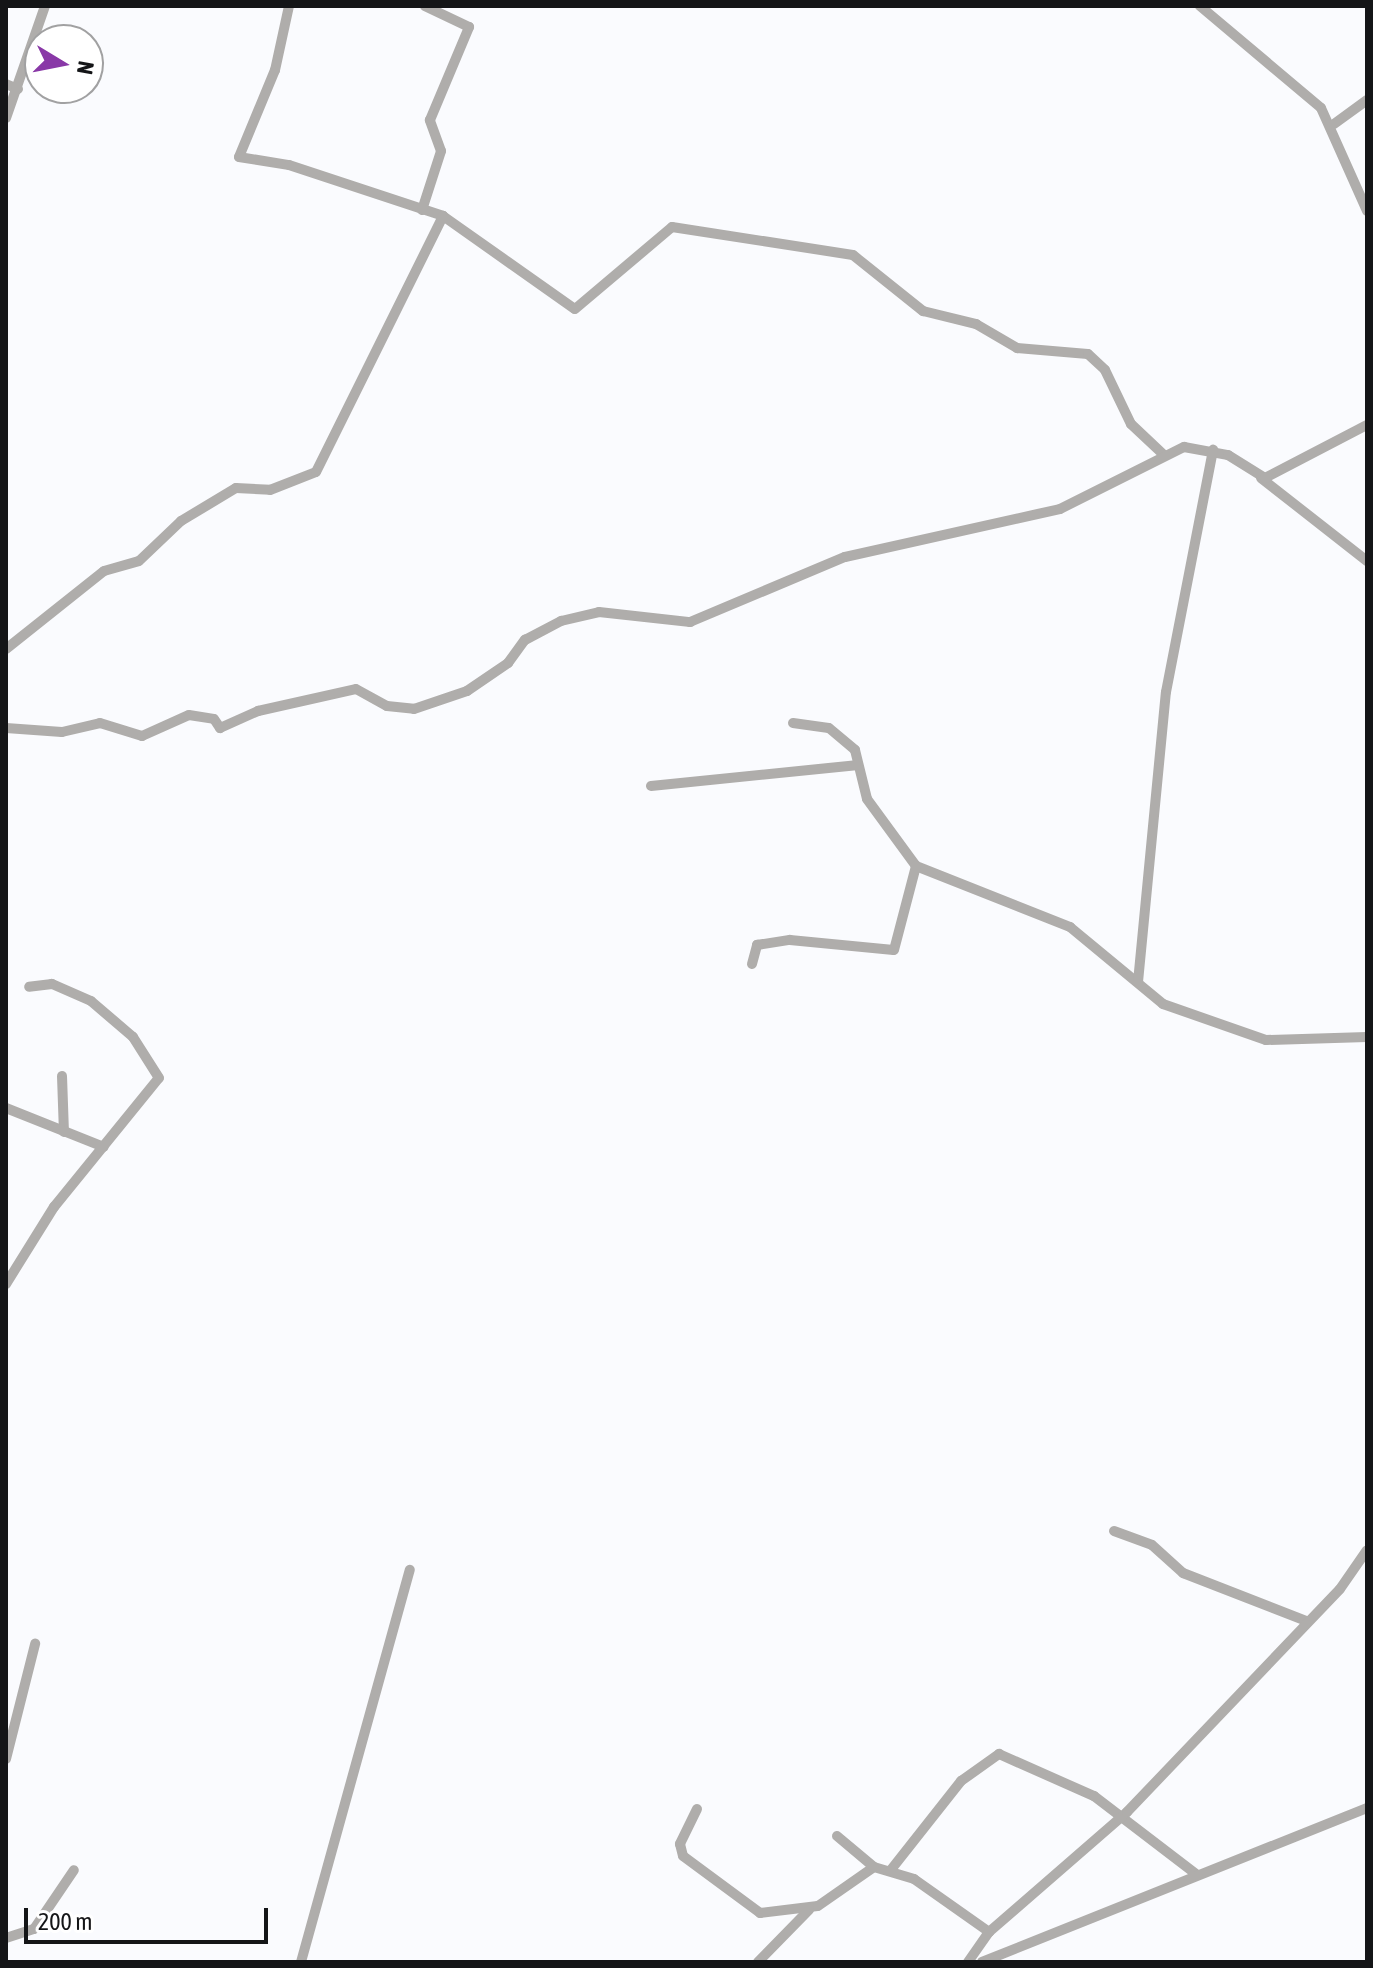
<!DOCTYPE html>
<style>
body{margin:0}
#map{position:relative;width:1373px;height:1968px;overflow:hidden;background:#fafbfe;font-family:"Asap Condensed",sans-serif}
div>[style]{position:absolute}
.minor>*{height:10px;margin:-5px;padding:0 5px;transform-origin:5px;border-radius:5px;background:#afadab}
span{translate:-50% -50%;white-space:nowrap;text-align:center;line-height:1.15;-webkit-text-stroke:7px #fff;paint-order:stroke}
.frame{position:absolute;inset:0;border:8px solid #141517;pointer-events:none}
.north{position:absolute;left:24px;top:24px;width:80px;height:80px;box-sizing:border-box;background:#fff;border:2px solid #a1a1a2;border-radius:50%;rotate:100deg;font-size:22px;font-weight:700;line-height:32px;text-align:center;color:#141517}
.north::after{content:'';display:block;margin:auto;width:28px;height:36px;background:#8938a7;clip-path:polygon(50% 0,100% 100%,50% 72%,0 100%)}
.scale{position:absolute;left:24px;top:1908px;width:244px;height:36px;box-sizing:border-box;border:4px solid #141517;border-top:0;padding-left:10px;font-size:24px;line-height:28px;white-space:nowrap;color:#141517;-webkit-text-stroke:6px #fff;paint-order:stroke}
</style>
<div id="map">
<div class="minor">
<i style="left:289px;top:6px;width:66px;rotate:102.3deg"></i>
<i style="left:275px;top:70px;width:94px;rotate:112.5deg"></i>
<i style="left:239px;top:157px;width:51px;rotate:9.1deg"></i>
<i style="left:289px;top:165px;width:162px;rotate:18.3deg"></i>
<i style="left:443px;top:216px;width:161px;rotate:35.2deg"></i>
<i style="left:575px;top:309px;width:127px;rotate:-40.2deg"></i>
<i style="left:672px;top:227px;width:183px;rotate:8.8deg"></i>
<i style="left:853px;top:255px;width:90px;rotate:38.7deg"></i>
<i style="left:923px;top:311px;width:55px;rotate:13.8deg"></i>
<i style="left:976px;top:324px;width:48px;rotate:30.3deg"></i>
<i style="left:1017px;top:348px;width:71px;rotate:4.8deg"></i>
<i style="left:1088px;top:354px;width:23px;rotate:43deg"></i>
<i style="left:1105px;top:370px;width:60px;rotate:64.3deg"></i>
<i style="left:1131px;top:424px;width:45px;rotate:43.2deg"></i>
<i style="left:1200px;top:6px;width:158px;rotate:40.1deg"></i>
<i style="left:1321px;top:108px;width:113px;rotate:65.9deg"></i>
<i style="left:6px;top:84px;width:13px;rotate:23deg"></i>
<i style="left:6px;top:118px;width:119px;rotate:-70.8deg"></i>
<i style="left:1334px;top:124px;width:41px;rotate:-36deg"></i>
<i style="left:422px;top:210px;width:62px;rotate:-72.1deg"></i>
<i style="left:441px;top:151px;width:33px;rotate:-110deg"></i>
<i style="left:430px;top:120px;width:101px;rotate:-67.2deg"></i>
<i style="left:469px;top:27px;width:49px;rotate:-154.5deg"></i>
<i style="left:1261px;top:478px;width:135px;rotate:38.1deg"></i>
<i style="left:6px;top:649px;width:125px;rotate:-38.5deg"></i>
<i style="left:104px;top:571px;width:36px;rotate:-16deg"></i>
<i style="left:139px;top:561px;width:58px;rotate:-43.6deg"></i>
<i style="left:181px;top:521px;width:64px;rotate:-31deg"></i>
<i style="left:236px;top:488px;width:34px;rotate:3deg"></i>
<i style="left:270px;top:490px;width:49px;rotate:-21.4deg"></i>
<i style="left:316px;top:472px;width:286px;rotate:-63.6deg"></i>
<i style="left:793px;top:723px;width:36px;rotate:8deg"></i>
<i style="left:829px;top:728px;width:34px;rotate:40deg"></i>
<i style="left:855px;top:750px;width:50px;rotate:76.2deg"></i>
<i style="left:867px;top:799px;width:83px;rotate:53.8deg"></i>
<i style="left:916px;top:866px;width:166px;rotate:21.6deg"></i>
<i style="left:1070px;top:927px;width:121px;rotate:39.6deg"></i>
<i style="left:1163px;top:1004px;width:109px;rotate:19.3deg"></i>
<i style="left:1266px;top:1040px;width:101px;rotate:-1.7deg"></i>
<i style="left:6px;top:728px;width:56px;rotate:4.1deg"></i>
<i style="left:62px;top:732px;width:39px;rotate:-13deg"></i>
<i style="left:100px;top:723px;width:44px;rotate:17.2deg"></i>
<i style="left:142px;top:736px;width:51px;rotate:-24.1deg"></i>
<i style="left:189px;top:715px;width:25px;rotate:9deg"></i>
<i style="left:214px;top:719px;width:11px;rotate:56deg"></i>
<i style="left:220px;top:728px;width:42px;rotate:-24.1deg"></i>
<i style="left:258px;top:711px;width:100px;rotate:-12.7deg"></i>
<i style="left:356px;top:689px;width:35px;rotate:29deg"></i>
<i style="left:387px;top:706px;width:27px;rotate:6deg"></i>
<i style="left:414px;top:709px;width:56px;rotate:-18.8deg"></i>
<i style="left:467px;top:691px;width:50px;rotate:-34.3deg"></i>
<i style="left:508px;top:663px;width:29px;rotate:-54deg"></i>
<i style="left:525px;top:640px;width:41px;rotate:-27.8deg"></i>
<i style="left:561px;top:621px;width:39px;rotate:-13deg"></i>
<i style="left:599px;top:612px;width:92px;rotate:6.3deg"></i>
<i style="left:690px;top:622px;width:168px;rotate:-22.8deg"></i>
<i style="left:845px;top:557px;width:220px;rotate:-12.6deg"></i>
<i style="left:1060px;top:509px;width:139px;rotate:-26.6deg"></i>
<i style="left:1184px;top:447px;width:45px;rotate:10.3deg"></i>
<i style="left:1228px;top:455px;width:44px;rotate:31.9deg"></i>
<i style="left:1265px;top:478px;width:115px;rotate:-27.5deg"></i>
<i style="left:651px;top:786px;width:206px;rotate:-5.8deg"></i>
<i style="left:752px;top:964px;width:20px;rotate:-75deg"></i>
<i style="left:757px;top:945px;width:33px;rotate:-9deg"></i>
<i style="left:790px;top:940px;width:104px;rotate:5.5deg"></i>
<i style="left:894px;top:950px;width:87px;rotate:-75.3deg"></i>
<i style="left:1138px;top:982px;width:291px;rotate:-84.5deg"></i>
<i style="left:1166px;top:692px;width:247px;rotate:-79deg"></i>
<i style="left:62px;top:1076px;width:56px;rotate:88deg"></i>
<i style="left:6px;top:1108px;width:105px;rotate:21.7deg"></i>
<i style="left:6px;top:1284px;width:91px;rotate:-58.1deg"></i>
<i style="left:54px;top:1207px;width:166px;rotate:-50.9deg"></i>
<i style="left:159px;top:1078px;width:49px;rotate:-122.4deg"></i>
<i style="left:133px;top:1037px;width:55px;rotate:-139.4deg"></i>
<i style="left:91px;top:1001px;width:43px;rotate:-156.4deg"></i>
<i style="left:52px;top:984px;width:23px;rotate:173deg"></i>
<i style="left:1114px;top:1531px;width:40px;rotate:20.2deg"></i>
<i style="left:1152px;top:1545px;width:42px;rotate:42.1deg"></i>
<i style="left:1183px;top:1573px;width:132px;rotate:21.3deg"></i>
<i style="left:6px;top:1759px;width:119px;rotate:-75.8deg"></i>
<i style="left:697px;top:1809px;width:39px;rotate:116deg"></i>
<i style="left:680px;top:1844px;width:12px;rotate:76deg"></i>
<i style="left:683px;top:1856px;width:96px;rotate:36.5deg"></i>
<i style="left:760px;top:1913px;width:58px;rotate:-6.9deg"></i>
<i style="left:818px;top:1906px;width:68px;rotate:-34.9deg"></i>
<i style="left:874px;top:1867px;width:42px;rotate:16.7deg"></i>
<i style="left:914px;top:1879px;width:92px;rotate:35.2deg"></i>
<i style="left:837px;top:1836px;width:48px;rotate:40deg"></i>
<i style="left:890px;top:1871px;width:115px;rotate:-51.7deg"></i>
<i style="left:961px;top:1781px;width:47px;rotate:-35.4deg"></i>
<i style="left:999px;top:1754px;width:104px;rotate:23.9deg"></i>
<i style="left:1094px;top:1796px;width:128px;rotate:37.4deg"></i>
<i style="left:6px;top:1938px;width:29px;rotate:-18deg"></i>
<i style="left:34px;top:1929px;width:71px;rotate:-55.9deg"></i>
<i style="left:301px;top:1962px;width:407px;rotate:-74.5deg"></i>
<i style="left:758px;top:1962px;width:73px;rotate:-45.6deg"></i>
<i style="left:968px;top:1962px;width:37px;rotate:-55deg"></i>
<i style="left:989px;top:1932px;width:183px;rotate:-41deg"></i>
<i style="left:1127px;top:1812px;width:308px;rotate:-46.3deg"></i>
<i style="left:1340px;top:1589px;width:47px;rotate:-55.3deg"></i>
<i style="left:982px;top:1962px;width:415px;rotate:-21.8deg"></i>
</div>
<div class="frame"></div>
<div class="north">N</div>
<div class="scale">200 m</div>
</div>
